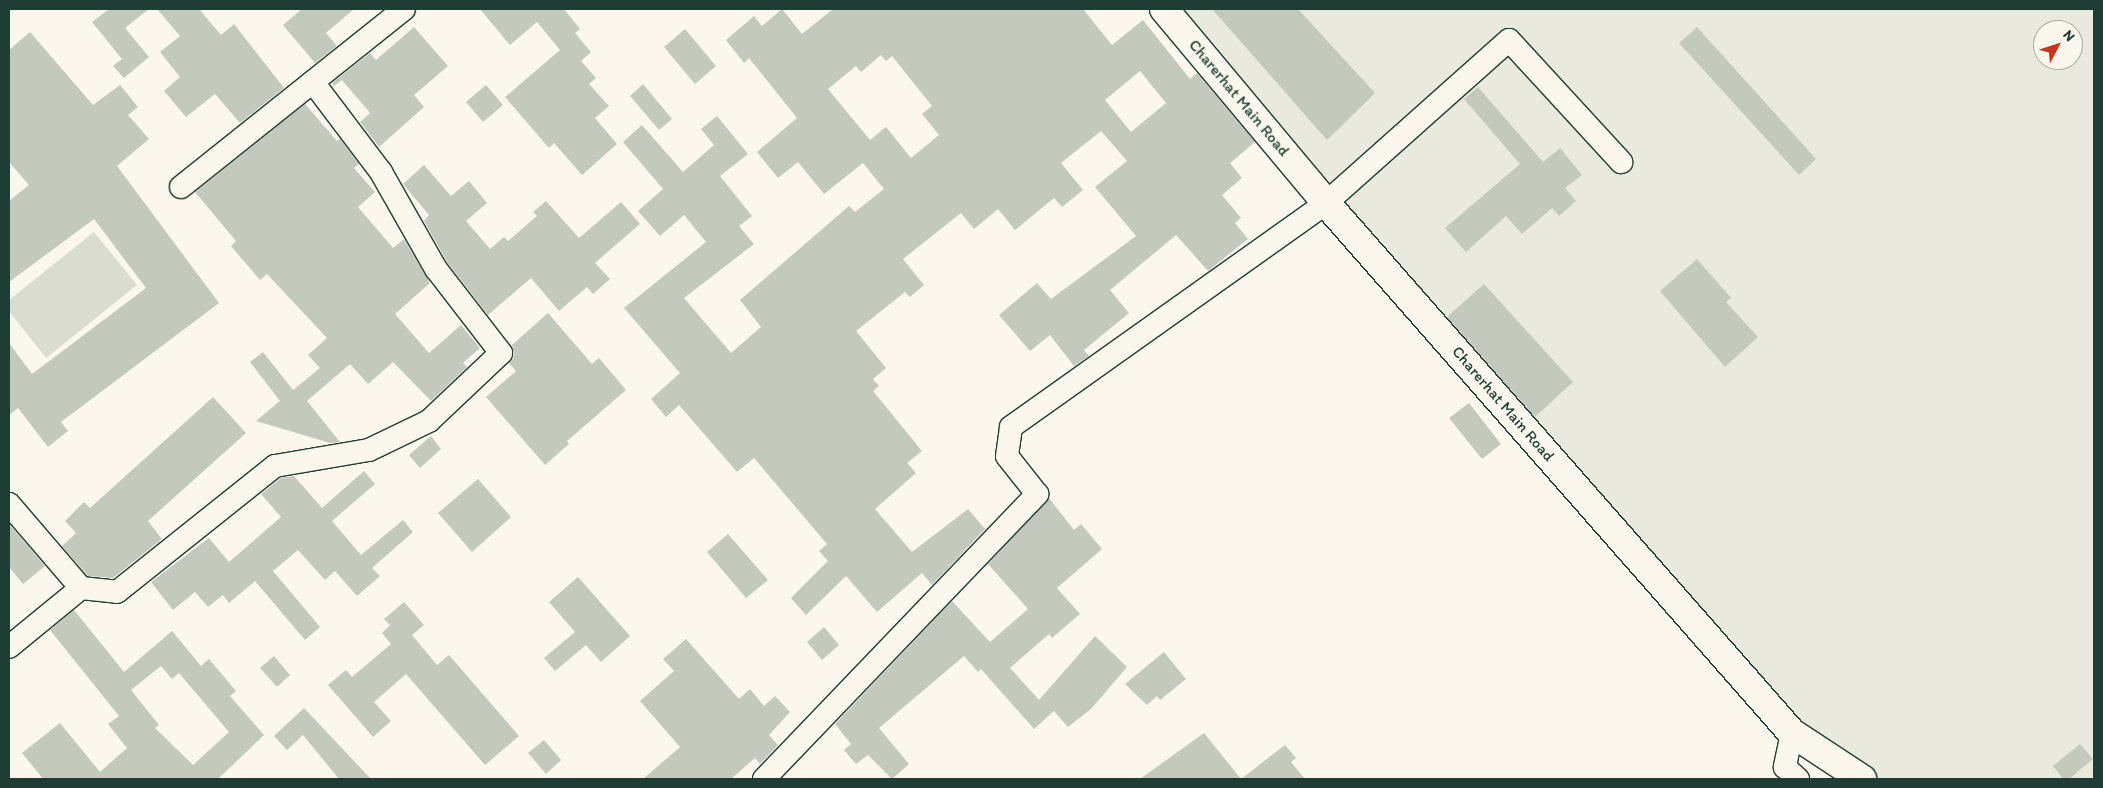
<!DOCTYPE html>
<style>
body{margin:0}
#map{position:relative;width:2103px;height:788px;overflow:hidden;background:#fbf7ec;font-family:Itim,sans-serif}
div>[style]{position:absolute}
.built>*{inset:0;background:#eae9de}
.green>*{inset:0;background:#dbdcd1}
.building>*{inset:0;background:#c4c9be}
.roads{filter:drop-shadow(1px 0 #1f3d34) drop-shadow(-1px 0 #1f3d34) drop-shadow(0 1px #1f3d34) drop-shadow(0 -1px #1f3d34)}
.street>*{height:22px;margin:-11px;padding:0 11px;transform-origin:11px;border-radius:11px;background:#fbf7ec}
.secondary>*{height:28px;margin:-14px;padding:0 14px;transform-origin:14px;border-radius:14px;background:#fbf7ec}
span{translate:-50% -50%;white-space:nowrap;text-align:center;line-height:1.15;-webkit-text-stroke:4.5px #fbf7ec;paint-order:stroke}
.street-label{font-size:16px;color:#1f3d34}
.frame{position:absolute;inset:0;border:10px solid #1f3d34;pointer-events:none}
.north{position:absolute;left:2033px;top:20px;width:50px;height:50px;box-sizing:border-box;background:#fbf7ec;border:1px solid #a3ada2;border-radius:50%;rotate:50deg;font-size:14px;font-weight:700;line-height:20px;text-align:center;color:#1f3d34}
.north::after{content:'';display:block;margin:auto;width:18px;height:22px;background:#c8321e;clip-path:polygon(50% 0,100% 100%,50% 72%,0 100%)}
</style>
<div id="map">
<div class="built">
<i style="clip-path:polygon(evenodd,1162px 9px,2094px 9px,2094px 779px,1862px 779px,1792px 733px,1162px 9px,2043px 30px,2073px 30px,2073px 60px,2043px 60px,2043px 30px)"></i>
</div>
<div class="green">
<i style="clip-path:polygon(94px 232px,137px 285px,46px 358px,9px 311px,9px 300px)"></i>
</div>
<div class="building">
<i style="clip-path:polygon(109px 9px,149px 9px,125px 28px,149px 57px,124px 78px,113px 66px,122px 59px,92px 22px)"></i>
<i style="clip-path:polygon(157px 9px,199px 9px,221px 35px,234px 24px,284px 88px,240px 123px,215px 94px,186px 117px,164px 91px,180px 77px,160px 52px,180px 36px)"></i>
<i style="clip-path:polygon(302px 9px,354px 9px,326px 33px,337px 46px,315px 63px,283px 25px)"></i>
<i style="clip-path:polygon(480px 9px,564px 9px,580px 29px,575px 33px,591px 52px,581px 61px,596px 78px,589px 84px,609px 106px,595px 118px,617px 144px,582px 175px,554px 143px,549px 148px,505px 97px,560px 50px,537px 22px,510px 45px)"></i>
<i style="clip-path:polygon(evenodd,782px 9px,802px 34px,833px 9px,1083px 9px,1112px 45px,1143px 20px,1190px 79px,1197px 73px,1255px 142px,1230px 163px,1242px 178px,1222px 195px,1241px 218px,1235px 223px,1248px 239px,1208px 271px,1176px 235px,1110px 290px,1129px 313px,1084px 350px,1089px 356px,1074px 366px,1050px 335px,1030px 351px,999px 315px,1037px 283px,1051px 299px,1136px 236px,1095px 187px,1127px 161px,1101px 131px,1061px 163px,1083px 190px,1062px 207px,1054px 198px,1015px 230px,998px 209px,974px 229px,961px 213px,903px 259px,924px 285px,910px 297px,905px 292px,856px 331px,886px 368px,873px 379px,879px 386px,873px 391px,922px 451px,907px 463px,916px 473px,875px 509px,912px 552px,968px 509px,985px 529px,932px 585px,922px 573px,877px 612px,846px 576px,806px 615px,791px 598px,828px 561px,819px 551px,827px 544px,754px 458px,737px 472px,679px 405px,666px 417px,651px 399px,680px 373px,624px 308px,706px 242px,684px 215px,660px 236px,638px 211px,663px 189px,623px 142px,642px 125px,683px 172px,714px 145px,701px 129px,717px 116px,748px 154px,720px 176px,752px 216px,739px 226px,754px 244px,684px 298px,731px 353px,761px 327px,740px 300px,849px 206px,855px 212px,884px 189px,863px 163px,824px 194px,798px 162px,778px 178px,757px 152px,797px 118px,749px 58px,744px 63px,726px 40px,754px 16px,762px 26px,782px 9px,881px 55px,886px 61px,892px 56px,932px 106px,922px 114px,939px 135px,911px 158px,886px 127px,870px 140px,828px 89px,856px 66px,861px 72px,881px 55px,782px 9px,1140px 71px,1166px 103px,1131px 132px,1105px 100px,1140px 71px)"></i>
<i style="clip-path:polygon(1212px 9px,1298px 9px,1375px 93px,1327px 140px)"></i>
<i style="clip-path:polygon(414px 27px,448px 66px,414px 95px,424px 107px,379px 147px,360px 122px,370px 113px,342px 80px,334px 86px,332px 83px,370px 53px,376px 60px)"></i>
<i style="clip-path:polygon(1697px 27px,1816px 159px,1799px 175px,1679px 43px)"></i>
<i style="clip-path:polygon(685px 29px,716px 66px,695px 84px,664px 47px)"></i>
<i style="clip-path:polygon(30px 32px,93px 105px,120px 85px,138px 107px,128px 115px,149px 139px,117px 166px,219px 303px,61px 422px,68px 431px,48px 447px,18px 408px,9px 415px,9px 343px,32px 374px,146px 288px,94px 219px,9px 282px,9px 201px,29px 185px,9px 162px,9px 50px)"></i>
<i style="clip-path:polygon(643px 84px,672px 119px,659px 130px,630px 96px)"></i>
<i style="clip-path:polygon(486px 85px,503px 105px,483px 122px,466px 102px)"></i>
<i style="clip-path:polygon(1478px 87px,1543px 162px,1560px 148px,1582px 175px,1565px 188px,1576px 201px,1559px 216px,1552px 208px,1522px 234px,1506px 216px,1466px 252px,1445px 228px,1520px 164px,1464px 99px)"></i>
<i style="clip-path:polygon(305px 104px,337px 141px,340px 139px,359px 164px,354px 168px,375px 192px,358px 207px,393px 248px,404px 239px,430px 283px,395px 314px,429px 353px,461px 325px,480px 348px,463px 363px,467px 367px,431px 401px,393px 362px,368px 384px,350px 364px,307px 401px,340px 442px,330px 443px,256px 421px,280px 401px,250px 362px,263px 352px,293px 390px,320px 368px,308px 355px,327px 338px,267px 274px,260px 280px,231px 246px,236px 241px,195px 192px)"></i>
<i style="clip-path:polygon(424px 165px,451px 196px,469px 181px,487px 203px,466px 221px,490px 249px,504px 237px,508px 241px,537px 216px,533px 212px,546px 201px,579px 238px,621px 202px,640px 224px,595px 263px,610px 279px,593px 294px,587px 287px,559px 311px,531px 278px,488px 315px,447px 262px,424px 221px,429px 215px,403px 184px)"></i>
<i style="clip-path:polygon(1697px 259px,1731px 298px,1726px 302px,1758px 337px,1725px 367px,1660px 291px)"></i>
<i style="clip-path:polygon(1484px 284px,1573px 382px,1535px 417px,1447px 317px)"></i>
<i style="clip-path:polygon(548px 313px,592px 364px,599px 358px,626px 390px,567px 441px,569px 444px,545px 465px,486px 397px,516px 371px,509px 363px,514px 357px,512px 345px)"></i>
<i style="clip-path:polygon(213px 397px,246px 433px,148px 521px,162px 539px,113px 578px,88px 576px,62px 546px,76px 533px,65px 521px,84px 502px,90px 508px)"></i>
<i style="clip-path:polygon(1469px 403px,1501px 444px,1482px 459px,1449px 418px)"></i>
<i style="clip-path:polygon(431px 436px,441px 449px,420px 468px,409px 455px)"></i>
<i style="clip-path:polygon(364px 471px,375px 484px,332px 521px,361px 555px,403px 520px,413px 532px,372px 568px,380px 576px,357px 596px,335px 571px,325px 580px,298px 550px,273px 571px,320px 627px,305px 640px,255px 581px,229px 603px,223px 595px,208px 607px,195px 592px,173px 610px,151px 582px,209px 538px,229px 562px,281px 517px,261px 494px,281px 478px,294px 476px,322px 508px)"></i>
<i style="clip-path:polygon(478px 479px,511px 517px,472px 552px,438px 513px)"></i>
<i style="clip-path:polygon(1049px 498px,1074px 530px,1081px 524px,1102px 549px,1057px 588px,1080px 614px,1052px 638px,1049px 634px,1010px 668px,1039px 700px,1095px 636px,1127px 667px,1091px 709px,1068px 727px,1054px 711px,1034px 729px,981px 669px,978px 672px,964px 656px,879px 728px,909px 764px,892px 779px,868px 755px,856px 764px,844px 750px,851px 744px,835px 724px,952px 601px,990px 642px,1028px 609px,988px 564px)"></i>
<i style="clip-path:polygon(9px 524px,45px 566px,23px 584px,9px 567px)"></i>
<i style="clip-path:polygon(728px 534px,768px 580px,746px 598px,707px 552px)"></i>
<i style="clip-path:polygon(578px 577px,630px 636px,601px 662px,586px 645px,555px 671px,544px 658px,575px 632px,549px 602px)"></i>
<i style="clip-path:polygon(404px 602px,424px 625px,412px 635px,437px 665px,449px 655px,519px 736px,485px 765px,406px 674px,374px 702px,391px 721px,373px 737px,328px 685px,346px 670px,352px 677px,391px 644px,382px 633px,390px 625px,384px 619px)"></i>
<i style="clip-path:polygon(evenodd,74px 610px,124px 672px,172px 631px,201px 666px,209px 659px,236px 691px,230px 696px,264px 735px,218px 779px,43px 779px,22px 753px,60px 723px,100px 772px,127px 748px,108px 724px,119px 716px,50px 630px,74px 610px,161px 666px,172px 679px,179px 673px,229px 732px,193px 765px,155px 728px,159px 725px,131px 690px,161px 666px)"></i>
<i style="clip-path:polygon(824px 627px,839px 645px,822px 660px,807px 642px)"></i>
<i style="clip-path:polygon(686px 639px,739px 699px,750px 689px,764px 706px,775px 696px,790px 712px,769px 735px,778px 745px,760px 764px,755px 758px,731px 779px,643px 779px,680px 747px,640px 701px,674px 671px,663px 659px)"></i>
<i style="clip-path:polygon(1164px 652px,1186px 679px,1160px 700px,1157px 696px,1147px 705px,1125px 684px)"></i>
<i style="clip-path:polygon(274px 656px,290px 675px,277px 687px,260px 668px)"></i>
<i style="clip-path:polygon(304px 708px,371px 779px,339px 779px,303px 735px,287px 750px,274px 736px)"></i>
<i style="clip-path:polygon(1204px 733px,1241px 779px,1285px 745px,1296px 758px,1291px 762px,1305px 779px,1140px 779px)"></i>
<i style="clip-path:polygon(544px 740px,561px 760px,546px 774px,528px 753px)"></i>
<i style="clip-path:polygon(2080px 744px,2093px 759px,2069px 779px,2063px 779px,2053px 766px)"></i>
</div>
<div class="roads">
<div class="street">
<i style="left:181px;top:187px;width:285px;rotate:-38.6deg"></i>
<i style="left:9px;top:504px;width:111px;rotate:49.4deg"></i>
<i style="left:81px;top:588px;width:93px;rotate:140.7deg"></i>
<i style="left:81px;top:588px;width:36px;rotate:6deg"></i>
<i style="left:117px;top:592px;width:202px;rotate:-38.6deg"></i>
<i style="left:275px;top:466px;width:95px;rotate:-9.7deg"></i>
<i style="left:369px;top:450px;width:67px;rotate:-25.8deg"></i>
<i style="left:429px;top:421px;width:99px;rotate:-43.4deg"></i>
<i style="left:501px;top:353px;width:106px;rotate:-127.7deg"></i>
<i style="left:436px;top:269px;width:112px;rotate:-119.6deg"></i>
<i style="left:381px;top:172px;width:113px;rotate:-127.1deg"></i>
<i style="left:1792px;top:733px;width:35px;rotate:102deg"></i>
<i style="left:1785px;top:767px;width:18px;rotate:43deg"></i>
<i style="left:764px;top:779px;width:395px;rotate:-46.2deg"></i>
<i style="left:1037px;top:494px;width:48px;rotate:-128.3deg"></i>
<i style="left:1007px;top:456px;width:29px;rotate:-82deg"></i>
<i style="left:1011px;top:427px;width:387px;rotate:-35.4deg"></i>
<i style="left:1326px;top:203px;width:245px;rotate:-41.7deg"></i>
<i style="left:1509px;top:40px;width:166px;rotate:47.4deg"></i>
</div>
<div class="secondary">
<i style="left:1164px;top:9px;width:253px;rotate:50.1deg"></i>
<i style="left:1326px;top:203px;width:706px;rotate:48.68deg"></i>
<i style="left:1792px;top:733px;width:84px;rotate:33.3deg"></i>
</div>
</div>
<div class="street-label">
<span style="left:1239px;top:98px;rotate:50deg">Charerhat Main Road</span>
<span style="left:1503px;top:404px;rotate:49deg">Charerhat Main Road</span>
</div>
<div class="frame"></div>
<div class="north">N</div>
</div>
